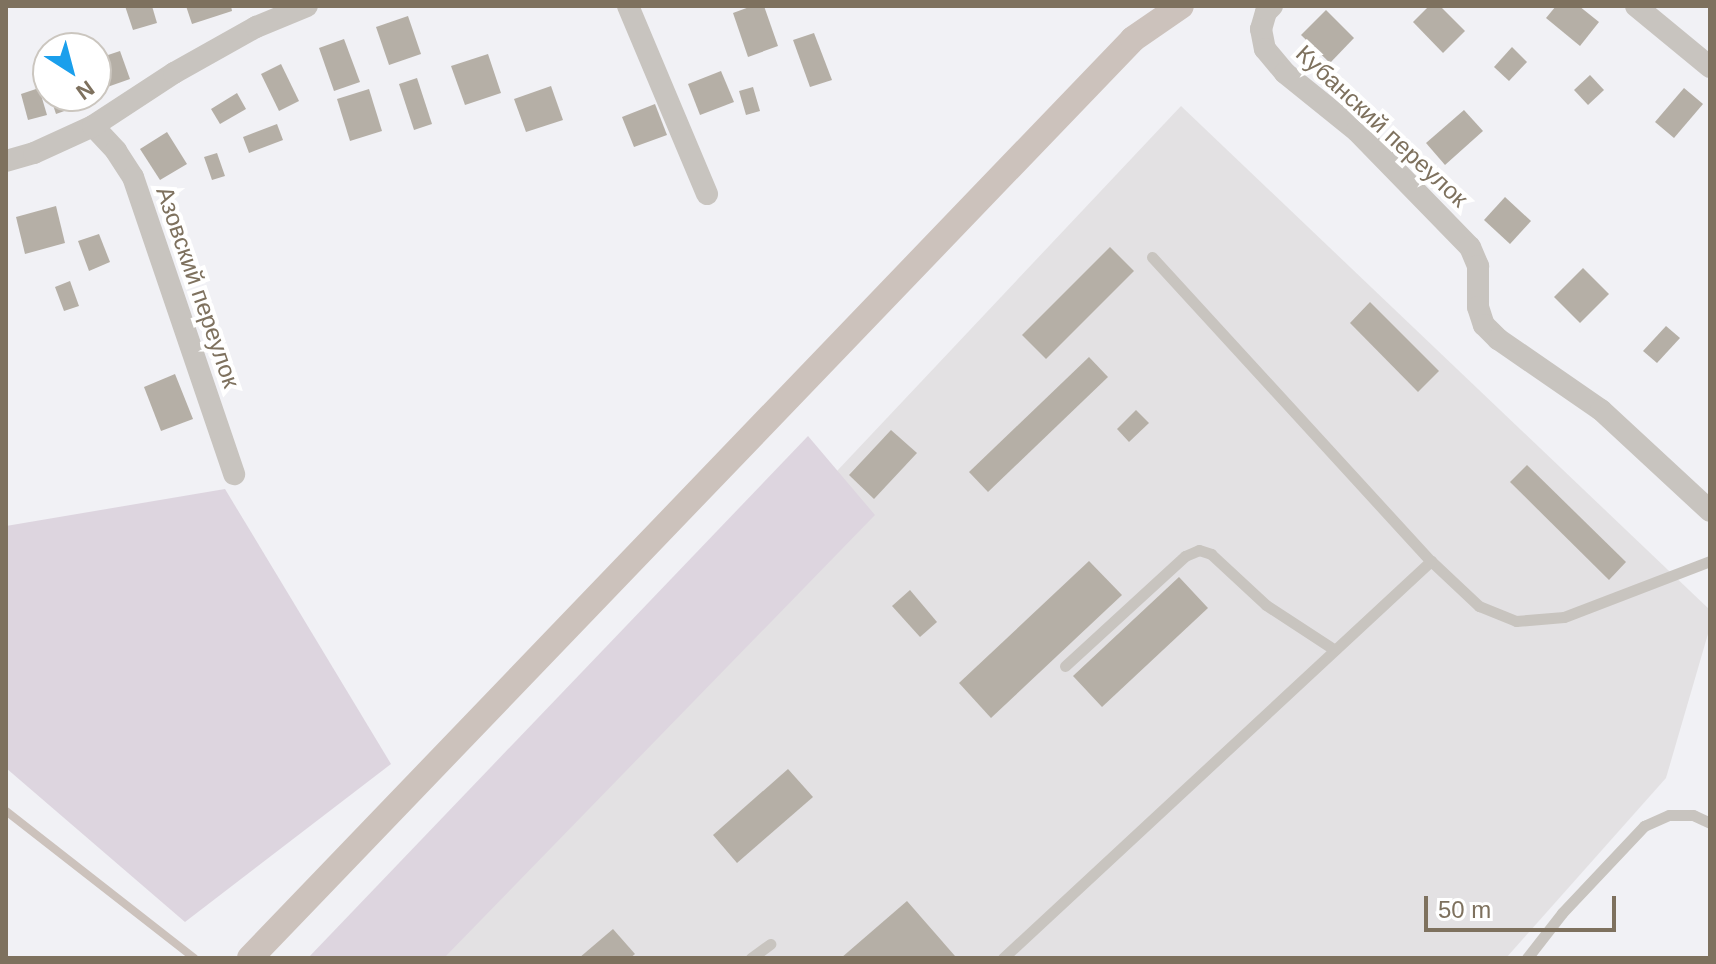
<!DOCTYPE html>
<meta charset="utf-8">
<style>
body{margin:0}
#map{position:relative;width:1716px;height:964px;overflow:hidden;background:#f1f1f5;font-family:Arial,sans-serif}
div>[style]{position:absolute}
.built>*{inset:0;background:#e3e1e3}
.green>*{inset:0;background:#ddd5df}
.stream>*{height:8px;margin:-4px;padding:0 4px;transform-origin:4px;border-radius:4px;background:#ccc2bc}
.canal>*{height:26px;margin:-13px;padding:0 13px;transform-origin:13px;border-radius:13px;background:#ccc2bc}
.building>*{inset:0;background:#b5afa6}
.service>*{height:11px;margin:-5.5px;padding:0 5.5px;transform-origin:5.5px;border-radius:5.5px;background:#c8c4bf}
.minor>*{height:22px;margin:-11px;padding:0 11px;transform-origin:11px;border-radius:11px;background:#c8c4bf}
span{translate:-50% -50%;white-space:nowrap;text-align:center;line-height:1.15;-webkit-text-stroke:8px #fff;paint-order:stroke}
.street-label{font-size:24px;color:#7e715e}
.frame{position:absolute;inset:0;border:8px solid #7e715e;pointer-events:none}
.north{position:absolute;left:32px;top:32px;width:80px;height:80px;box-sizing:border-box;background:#fff;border:2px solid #cbc6bf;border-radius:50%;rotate:144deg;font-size:22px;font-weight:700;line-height:32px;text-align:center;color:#7e715e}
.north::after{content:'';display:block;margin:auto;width:28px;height:36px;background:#1a9fec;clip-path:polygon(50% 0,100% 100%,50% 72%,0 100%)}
.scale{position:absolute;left:1424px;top:896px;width:192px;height:36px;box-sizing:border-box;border:4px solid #7e715e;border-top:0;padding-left:10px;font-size:24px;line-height:28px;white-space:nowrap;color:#7e715e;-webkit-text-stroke:6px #fff;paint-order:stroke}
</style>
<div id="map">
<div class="built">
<i style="clip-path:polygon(1181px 106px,1710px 610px,1710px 627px,1666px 778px,1506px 958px,378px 958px)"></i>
</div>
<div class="green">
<i style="clip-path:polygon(808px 436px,875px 515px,444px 958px,308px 958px)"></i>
<i style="clip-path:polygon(225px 489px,391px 764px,185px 922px,6px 768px,6px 526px)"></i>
</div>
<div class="stream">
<i style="left:6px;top:811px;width:239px;rotate:38deg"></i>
</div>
<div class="canal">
<i style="left:250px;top:958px;width:1274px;rotate:-46.14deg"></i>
<i style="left:1133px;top:39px;width:58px;rotate:-34.5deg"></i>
</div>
<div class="building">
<i style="clip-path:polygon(125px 6px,152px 6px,157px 23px,133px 30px)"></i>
<i style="clip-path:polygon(186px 6px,231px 6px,232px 11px,192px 24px)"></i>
<i style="clip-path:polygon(752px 6px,764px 6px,778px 46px,748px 57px,733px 13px)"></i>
<i style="clip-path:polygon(1429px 6px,1440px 6px,1465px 31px,1443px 53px,1413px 22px)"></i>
<i style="clip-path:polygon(1556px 6px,1579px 6px,1599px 22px,1580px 46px,1546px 18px)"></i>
<i style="clip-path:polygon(1326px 10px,1354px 38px,1330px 63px,1301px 35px)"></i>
<i style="clip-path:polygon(408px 16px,421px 54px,389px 65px,376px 27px)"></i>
<i style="clip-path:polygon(814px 33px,832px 80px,810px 87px,793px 40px)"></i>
<i style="clip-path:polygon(344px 39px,360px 82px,334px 91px,319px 48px)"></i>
<i style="clip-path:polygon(1512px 47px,1527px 62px,1509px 81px,1494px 67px)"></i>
<i style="clip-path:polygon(120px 51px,130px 79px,96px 91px,96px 59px)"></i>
<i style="clip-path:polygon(488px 54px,501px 93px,465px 105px,451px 66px)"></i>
<i style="clip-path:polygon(281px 64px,299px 101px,279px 111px,261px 74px)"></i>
<i style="clip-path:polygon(721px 71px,734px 102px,700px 115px,688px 84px)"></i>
<i style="clip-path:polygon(1590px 75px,1604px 90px,1588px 105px,1574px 90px)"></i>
<i style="clip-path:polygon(417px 78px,432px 124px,414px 130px,399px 84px)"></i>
<i style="clip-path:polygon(551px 86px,563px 120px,526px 132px,514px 99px)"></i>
<i style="clip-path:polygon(753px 87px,760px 111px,746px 115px,739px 91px)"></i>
<i style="clip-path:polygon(39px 88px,47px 115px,28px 120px,21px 94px)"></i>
<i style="clip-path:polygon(1684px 88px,1703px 104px,1674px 138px,1655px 122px)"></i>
<i style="clip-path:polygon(369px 89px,382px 131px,350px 141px,337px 99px)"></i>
<i style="clip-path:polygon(237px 93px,246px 109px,220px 124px,211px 109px)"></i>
<i style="clip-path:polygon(50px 96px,81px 96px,84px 104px,56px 114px)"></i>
<i style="clip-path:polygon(655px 104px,667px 135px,634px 147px,622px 117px)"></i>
<i style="clip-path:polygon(1464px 110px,1483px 131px,1445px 165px,1426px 143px)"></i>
<i style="clip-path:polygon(277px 124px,283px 140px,249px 153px,243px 137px)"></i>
<i style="clip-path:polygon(167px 132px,187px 164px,160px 180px,140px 149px)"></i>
<i style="clip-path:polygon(217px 153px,225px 176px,212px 180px,204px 157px)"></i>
<i style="clip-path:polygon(1505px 197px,1531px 221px,1510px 244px,1484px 220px)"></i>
<i style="clip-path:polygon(56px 206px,65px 243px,25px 254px,16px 217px)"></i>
<i style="clip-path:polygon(99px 234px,110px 262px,89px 271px,78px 241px)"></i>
<i style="clip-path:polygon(1110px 247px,1134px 271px,1046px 359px,1022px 335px)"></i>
<i style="clip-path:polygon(1583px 268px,1609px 294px,1580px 323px,1554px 297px)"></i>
<i style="clip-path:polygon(70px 281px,79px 306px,64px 311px,55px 287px)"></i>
<i style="clip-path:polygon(1370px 302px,1439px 371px,1418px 392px,1350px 323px)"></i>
<i style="clip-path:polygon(1666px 326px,1680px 338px,1657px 363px,1643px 351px)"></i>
<i style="clip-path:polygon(1089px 357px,1108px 377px,988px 492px,969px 472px)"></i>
<i style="clip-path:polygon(175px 374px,193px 419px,161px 431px,144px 387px)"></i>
<i style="clip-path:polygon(1136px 410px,1149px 423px,1129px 442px,1117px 429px)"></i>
<i style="clip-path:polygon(891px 430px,917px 453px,874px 499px,849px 475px)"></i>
<i style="clip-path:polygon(1527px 465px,1626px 562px,1609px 580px,1510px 482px)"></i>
<i style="clip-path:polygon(1089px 561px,1122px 595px,991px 718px,959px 683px)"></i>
<i style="clip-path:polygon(1179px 577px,1208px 608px,1102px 707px,1073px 676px)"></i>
<i style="clip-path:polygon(910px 590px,937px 622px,920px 637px,892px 606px)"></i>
<i style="clip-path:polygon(788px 769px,813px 797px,737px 863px,713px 835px)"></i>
<i style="clip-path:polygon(907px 901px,955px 956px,841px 958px)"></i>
<i style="clip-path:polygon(613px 929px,635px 954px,630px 958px,579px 958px)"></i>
</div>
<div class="service">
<i style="left:1152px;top:257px;width:413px;rotate:47.5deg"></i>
<i style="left:1431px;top:561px;width:66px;rotate:43.2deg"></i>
<i style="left:1479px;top:606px;width:40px;rotate:22deg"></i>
<i style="left:1516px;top:621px;width:48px;rotate:-4.8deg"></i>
<i style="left:1564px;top:617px;width:156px;rotate:-21deg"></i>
<i style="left:1065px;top:666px;width:163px;rotate:-42.5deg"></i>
<i style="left:1185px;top:556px;width:15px;rotate:-23deg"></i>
<i style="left:1199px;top:550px;width:13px;rotate:18deg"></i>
<i style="left:1211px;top:554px;width:75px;rotate:42.8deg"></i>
<i style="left:1266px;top:605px;width:82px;rotate:33.1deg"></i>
<i style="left:751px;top:958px;width:24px;rotate:-36deg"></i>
<i style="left:1003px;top:958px;width:584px;rotate:-42.85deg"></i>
<i style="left:1527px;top:958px;width:57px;rotate:-52.1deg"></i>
<i style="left:1562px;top:913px;width:120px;rotate:-46.7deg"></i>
<i style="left:1644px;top:826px;width:27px;rotate:-24deg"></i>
<i style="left:1669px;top:815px;width:24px"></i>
<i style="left:1693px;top:815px;width:19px;rotate:25deg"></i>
</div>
<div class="minor">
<i style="left:628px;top:6px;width:204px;rotate:67.2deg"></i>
<i style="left:1272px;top:6px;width:8px;rotate:135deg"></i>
<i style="left:1266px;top:12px;width:18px;rotate:106deg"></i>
<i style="left:1261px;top:29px;width:20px;rotate:79deg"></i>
<i style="left:1265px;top:49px;width:31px;rotate:50deg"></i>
<i style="left:1285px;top:73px;width:92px;rotate:38.9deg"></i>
<i style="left:1357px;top:131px;width:162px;rotate:45.8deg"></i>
<i style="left:1470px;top:247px;width:21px;rotate:67deg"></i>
<i style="left:1478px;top:266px;width:41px;rotate:90deg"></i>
<i style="left:1478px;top:307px;width:19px;rotate:72deg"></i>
<i style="left:1484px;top:325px;width:20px;rotate:45deg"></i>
<i style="left:1498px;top:339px;width:125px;rotate:34.6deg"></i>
<i style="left:1601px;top:410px;width:149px;rotate:42.8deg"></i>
<i style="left:1636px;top:6px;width:96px;rotate:39.5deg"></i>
<i style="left:93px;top:126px;width:34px;rotate:47deg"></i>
<i style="left:116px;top:151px;width:31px;rotate:57deg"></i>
<i style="left:133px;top:177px;width:314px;rotate:71.2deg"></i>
<i style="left:6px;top:161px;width:29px;rotate:-16deg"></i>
<i style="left:34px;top:153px;width:65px;rotate:-24.6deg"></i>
<i style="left:93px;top:126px;width:97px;rotate:-33.2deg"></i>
<i style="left:174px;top:73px;width:94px;rotate:-29.3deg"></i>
<i style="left:256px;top:27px;width:55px;rotate:-22.4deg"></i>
</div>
<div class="street-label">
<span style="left:1382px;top:126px;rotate:43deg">Кубанский переулок</span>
<span style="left:198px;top:287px;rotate:71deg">Азовский переулок</span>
</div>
<div class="frame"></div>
<div class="north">N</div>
<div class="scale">50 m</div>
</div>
